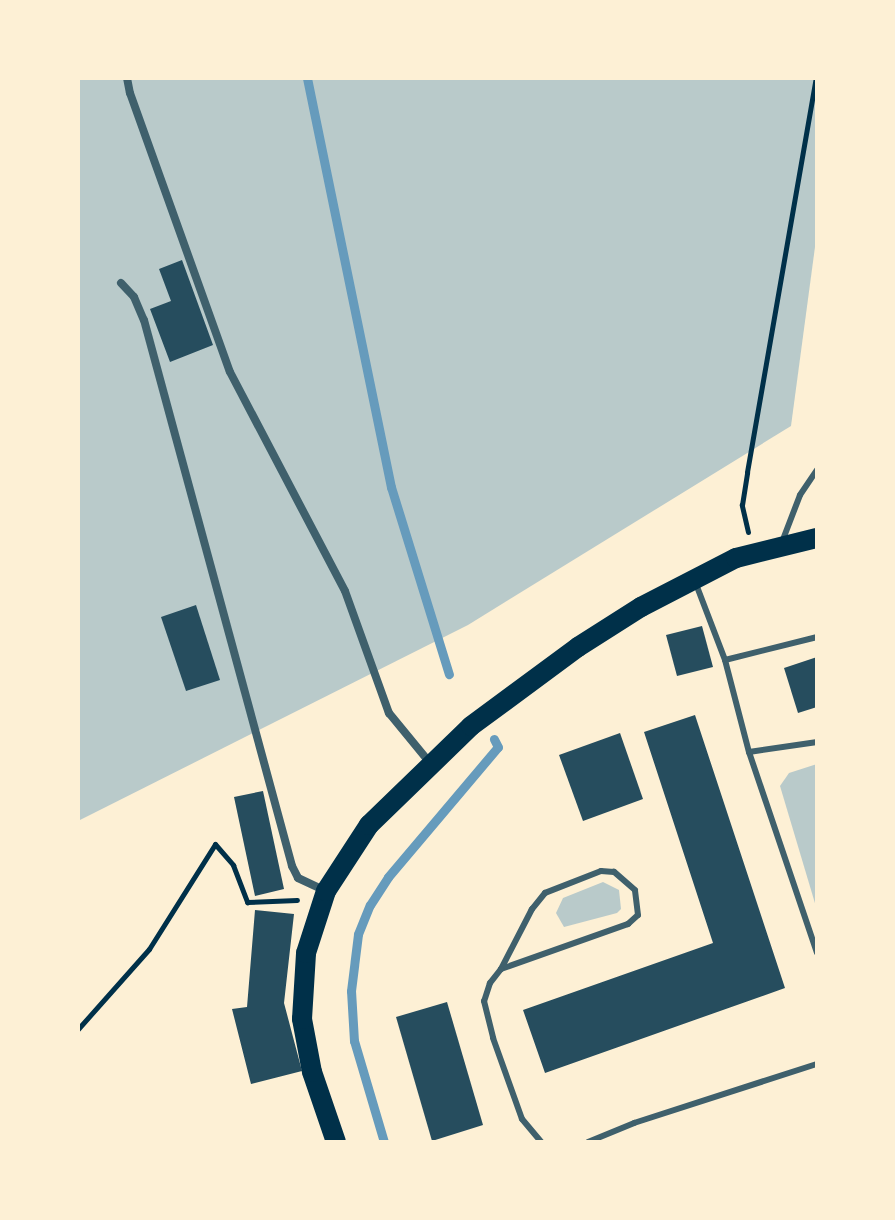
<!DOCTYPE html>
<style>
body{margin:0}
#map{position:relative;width:895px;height:1220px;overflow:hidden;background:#fdf0d5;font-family:Roboto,sans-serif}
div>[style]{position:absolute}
.green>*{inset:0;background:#b9caca}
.stream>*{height:9px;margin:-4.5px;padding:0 4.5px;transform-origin:4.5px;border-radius:4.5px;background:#669bbc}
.building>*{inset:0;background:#264d5e}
.path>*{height:5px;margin:-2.5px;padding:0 2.5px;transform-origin:2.5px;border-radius:2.5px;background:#003049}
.service>*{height:6px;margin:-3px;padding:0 3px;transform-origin:3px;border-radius:3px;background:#3f606c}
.minor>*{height:8px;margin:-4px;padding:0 4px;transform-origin:4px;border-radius:4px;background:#3f606c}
.primary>*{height:20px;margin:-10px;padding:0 10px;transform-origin:10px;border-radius:10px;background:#003049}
span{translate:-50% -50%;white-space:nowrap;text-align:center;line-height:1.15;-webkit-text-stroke:8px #fdf0d5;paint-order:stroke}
.frame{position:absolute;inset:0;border:80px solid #fdf0d5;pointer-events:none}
</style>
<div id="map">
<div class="green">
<i style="clip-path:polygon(78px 78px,817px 78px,817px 232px,791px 426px,468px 625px,78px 821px)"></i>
<i style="clip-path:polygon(817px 764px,817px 910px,780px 786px,789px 773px)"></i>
<i style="clip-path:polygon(603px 882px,619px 890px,621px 909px,617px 913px,564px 927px,556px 913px,563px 898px)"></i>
</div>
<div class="stream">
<i style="left:307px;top:78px;width:418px;rotate:78.4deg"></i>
<i style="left:391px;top:487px;width:196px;rotate:72.8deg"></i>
<i style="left:384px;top:1142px;width:105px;rotate:-106.5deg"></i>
<i style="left:354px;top:1041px;width:50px;rotate:-93.4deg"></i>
<i style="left:351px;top:991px;width:57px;rotate:-83deg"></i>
<i style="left:358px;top:934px;width:31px;rotate:-68deg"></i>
<i style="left:370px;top:905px;width:33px;rotate:-57deg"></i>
<i style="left:388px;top:877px;width:170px;rotate:-49.8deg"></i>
<i style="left:498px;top:747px;width:9px;rotate:-117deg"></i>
</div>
<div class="building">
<i style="clip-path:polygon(182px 260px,213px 345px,170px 362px,150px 309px,171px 301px,159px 269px)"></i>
<i style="clip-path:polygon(196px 605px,220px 680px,186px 691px,161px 617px)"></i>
<i style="clip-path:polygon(702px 626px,713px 667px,677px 676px,666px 635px)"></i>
<i style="clip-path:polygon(817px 657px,817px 707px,798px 713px,784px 668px)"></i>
<i style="clip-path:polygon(695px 715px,785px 988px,545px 1073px,523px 1010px,713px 943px,644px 732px)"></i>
<i style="clip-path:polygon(620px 733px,643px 799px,583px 821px,559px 755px)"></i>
<i style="clip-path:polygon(263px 791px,284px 889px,255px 896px,234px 797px)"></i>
<i style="clip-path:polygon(255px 910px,294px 914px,284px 1003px,302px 1071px,251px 1084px,232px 1009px,247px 1007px)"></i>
<i style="clip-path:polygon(447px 1002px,483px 1125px,432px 1141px,396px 1017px)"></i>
</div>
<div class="path">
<i style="left:748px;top:532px;width:28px;rotate:-103deg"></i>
<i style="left:742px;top:505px;width:33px;rotate:-81deg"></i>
<i style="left:747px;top:472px;width:400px;rotate:-80.1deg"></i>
<i style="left:78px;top:1029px;width:107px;rotate:-48.4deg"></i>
<i style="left:149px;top:949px;width:124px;rotate:-57.8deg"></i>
<i style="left:215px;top:844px;width:28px;rotate:49deg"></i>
<i style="left:233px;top:865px;width:40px;rotate:69deg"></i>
<i style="left:247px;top:902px;width:50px;rotate:-2.3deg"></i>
</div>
<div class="service">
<i style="left:782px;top:542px;width:50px;rotate:-69deg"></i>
<i style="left:800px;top:495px;width:30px;rotate:-56deg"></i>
<i style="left:696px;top:584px;width:81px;rotate:69.1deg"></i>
<i style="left:725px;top:660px;width:95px;rotate:75.4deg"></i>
<i style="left:749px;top:752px;width:212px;rotate:71.3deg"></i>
<i style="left:725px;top:660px;width:95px;rotate:-14deg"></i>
<i style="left:749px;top:752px;width:69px;rotate:-8.4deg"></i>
<i style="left:501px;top:969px;width:135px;rotate:-19.5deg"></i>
<i style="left:628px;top:924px;width:13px;rotate:-42deg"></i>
<i style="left:638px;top:915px;width:25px;rotate:-97deg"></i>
<i style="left:635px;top:890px;width:28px;rotate:-139deg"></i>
<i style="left:614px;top:872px;width:13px;rotate:-176deg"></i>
<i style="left:601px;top:871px;width:60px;rotate:158.6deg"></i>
<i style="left:545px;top:893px;width:21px;rotate:129deg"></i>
<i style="left:532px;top:909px;width:68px;rotate:117.3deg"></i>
<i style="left:501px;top:969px;width:18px;rotate:128deg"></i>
<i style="left:490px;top:983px;width:19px;rotate:108deg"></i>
<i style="left:484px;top:1001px;width:38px;rotate:76deg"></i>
<i style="left:493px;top:1038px;width:86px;rotate:70.3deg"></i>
<i style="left:522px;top:1119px;width:30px;rotate:50deg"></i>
<i style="left:588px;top:1142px;width:50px;rotate:-22.4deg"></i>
<i style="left:634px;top:1123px;width:192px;rotate:-17.9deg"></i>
</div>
<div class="minor">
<i style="left:127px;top:78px;width:15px;rotate:79deg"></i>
<i style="left:130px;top:93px;width:296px;rotate:70.3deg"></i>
<i style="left:230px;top:372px;width:247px;rotate:62.3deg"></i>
<i style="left:345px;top:591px;width:130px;rotate:70.2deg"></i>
<i style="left:389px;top:713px;width:65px;rotate:50.6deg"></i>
<i style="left:121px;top:283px;width:19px;rotate:47deg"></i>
<i style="left:134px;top:297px;width:25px;rotate:67deg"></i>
<i style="left:144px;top:320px;width:566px;rotate:74.83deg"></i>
<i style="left:292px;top:866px;width:13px;rotate:63deg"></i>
<i style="left:298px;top:878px;width:31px;rotate:25deg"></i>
</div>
<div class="primary">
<i style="left:336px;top:1142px;width:74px;rotate:-108.9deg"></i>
<i style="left:312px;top:1072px;width:54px;rotate:-100.7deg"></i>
<i style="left:302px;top:1019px;width:66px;rotate:-86.5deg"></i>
<i style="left:306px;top:953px;width:65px;rotate:-72.1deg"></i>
<i style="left:326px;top:891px;width:79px;rotate:-56.9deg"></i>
<i style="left:369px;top:825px;width:142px;rotate:-44.1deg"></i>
<i style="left:471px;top:726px;width:133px;rotate:-36.4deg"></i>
<i style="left:578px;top:647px;width:75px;rotate:-32.4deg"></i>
<i style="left:641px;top:607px;width:107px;rotate:-27.3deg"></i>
<i style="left:736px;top:558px;width:83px;rotate:-13.9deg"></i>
</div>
<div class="frame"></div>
</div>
